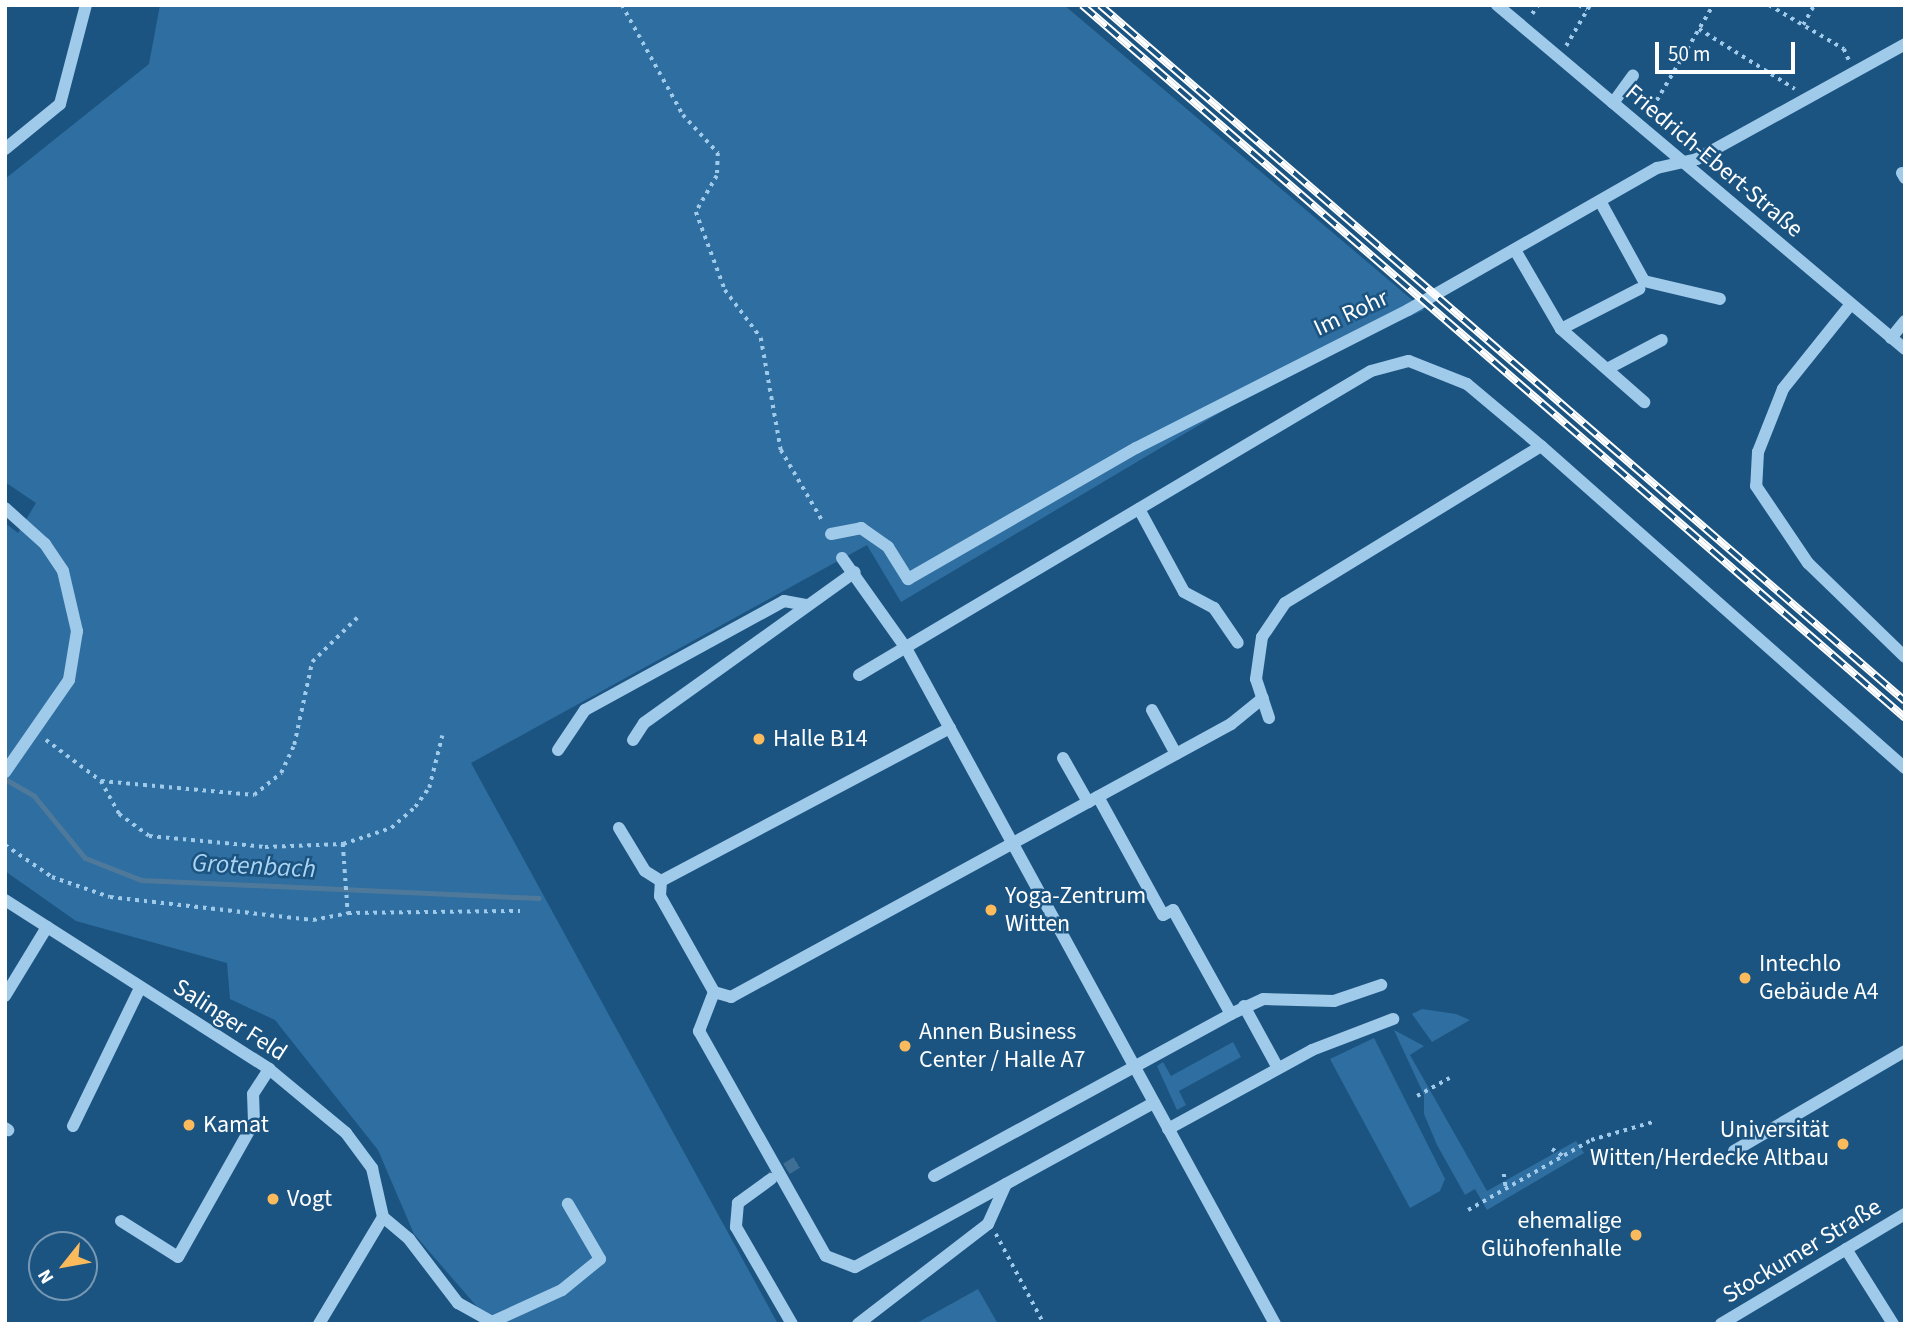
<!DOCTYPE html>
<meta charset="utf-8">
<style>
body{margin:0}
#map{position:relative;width:1910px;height:1329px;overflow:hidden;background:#1c5481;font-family:"Source Sans 3",sans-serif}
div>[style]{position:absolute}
.green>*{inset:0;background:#2f6ea0}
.stream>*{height:5px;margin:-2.5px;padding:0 2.5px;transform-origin:2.5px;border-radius:2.5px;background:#4f799b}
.minor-tunnel>*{height:12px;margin-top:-6px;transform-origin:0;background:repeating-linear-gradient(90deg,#3e6e94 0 12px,transparent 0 18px)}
.path>*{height:3.5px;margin-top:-1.75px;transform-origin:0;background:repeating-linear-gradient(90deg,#a0caea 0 3.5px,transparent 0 8.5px)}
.minor>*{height:12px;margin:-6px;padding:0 6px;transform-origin:6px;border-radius:6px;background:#a0caea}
.rail>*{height:8px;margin-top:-4px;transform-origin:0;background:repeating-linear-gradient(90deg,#1c5481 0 16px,#fff 0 32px);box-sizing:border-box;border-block:2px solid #fff}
.dots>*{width:19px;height:19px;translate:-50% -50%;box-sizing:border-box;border:4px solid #1c5481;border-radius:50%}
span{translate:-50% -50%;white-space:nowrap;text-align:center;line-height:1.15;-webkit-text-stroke:5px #1c5481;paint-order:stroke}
.street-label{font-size:24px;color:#fff}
.poi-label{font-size:24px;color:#fff}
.left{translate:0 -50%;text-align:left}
.right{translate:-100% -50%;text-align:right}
.water-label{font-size:26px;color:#abd4f2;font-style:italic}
.frame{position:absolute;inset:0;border:7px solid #fff;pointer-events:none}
.north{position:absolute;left:28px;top:1231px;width:70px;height:70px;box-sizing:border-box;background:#1c5481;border:2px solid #7798b3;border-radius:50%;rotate:239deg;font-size:19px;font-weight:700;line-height:28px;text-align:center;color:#fff}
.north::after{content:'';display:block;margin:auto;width:24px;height:32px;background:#fbbb5d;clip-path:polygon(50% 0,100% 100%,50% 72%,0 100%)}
.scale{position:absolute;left:1655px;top:42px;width:140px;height:32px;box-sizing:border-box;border:4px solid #fff;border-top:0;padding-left:9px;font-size:21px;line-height:24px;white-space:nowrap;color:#fff;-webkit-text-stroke:5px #1c5481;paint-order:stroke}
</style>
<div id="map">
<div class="green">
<i style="clip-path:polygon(160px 5px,1064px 5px,1424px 310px,1302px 364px,901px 602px,867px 545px,471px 763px,778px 1324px,492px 1324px,414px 1234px,378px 1150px,275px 1020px,230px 999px,227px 963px,76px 921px,5px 871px,5px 523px,18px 533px,36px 503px,5px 482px,5px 179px,149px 64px)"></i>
<i style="clip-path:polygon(1422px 1009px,1456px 1014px,1470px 1020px,1432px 1042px,1412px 1014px)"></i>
<i style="clip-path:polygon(1394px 1030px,1424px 1046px,1410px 1055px,1487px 1191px,1576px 1141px,1584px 1153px,1487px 1210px,1475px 1189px,1465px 1195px,1437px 1145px,1424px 1114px,1424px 1095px)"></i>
<i style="clip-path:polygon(1374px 1038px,1445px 1179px,1440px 1191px,1410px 1208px,1330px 1059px)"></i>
<i style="clip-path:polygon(1233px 1042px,1241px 1057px,1179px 1091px,1186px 1105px,1177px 1110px,1157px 1066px,1163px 1062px,1171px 1076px)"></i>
<i style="clip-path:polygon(978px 1289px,998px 1324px,915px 1324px)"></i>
</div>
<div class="stream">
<i style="left:5px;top:779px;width:34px;rotate:30deg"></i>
<i style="left:34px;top:796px;width:80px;rotate:50.6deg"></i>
<i style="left:85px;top:858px;width:60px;rotate:21.4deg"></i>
<i style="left:141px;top:880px;width:398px;rotate:2.6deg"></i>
</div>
<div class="minor-tunnel">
<i style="left:771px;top:1178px;width:33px;rotate:-31deg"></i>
</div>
<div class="path">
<i style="left:622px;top:5px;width:126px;rotate:61deg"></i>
<i style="left:683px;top:115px;width:52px;rotate:47.4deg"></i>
<i style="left:718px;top:153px;width:23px;rotate:92deg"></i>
<i style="left:717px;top:176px;width:42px;rotate:120.3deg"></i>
<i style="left:696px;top:212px;width:83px;rotate:69.6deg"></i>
<i style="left:725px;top:290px;width:60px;rotate:53.1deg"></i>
<i style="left:761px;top:338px;width:114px;rotate:79.9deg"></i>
<i style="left:781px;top:450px;width:83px;rotate:59.7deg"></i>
<i style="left:1579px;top:5px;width:9px;rotate:32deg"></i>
<i style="left:1769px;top:5px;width:87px;rotate:30.4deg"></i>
<i style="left:1844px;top:49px;width:12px;rotate:66deg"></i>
<i style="left:1532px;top:14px;width:11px;rotate:-56deg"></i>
<i style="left:1803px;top:25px;width:23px;rotate:-61deg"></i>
<i style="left:1699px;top:29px;width:113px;rotate:32deg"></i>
<i style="left:1566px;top:46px;width:48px;rotate:-59.7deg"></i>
<i style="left:1648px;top:115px;width:128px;rotate:-59.4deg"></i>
<i style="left:46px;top:740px;width:69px;rotate:36.7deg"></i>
<i style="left:101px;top:781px;width:154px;rotate:5.2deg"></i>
<i style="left:254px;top:795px;width:35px;rotate:-39deg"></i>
<i style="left:281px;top:773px;width:31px;rotate:-65deg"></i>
<i style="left:294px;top:745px;width:85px;rotate:-77.8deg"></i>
<i style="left:312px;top:662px;width:67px;rotate:-44.4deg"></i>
<i style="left:101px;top:781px;width:38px;rotate:61deg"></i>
<i style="left:119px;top:814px;width:37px;rotate:36deg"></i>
<i style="left:149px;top:836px;width:117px;rotate:5.4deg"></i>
<i style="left:265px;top:847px;width:78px;rotate:-2.2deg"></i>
<i style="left:343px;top:844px;width:51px;rotate:-18.4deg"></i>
<i style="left:391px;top:828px;width:32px;rotate:-41deg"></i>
<i style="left:415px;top:807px;width:24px;rotate:-54deg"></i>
<i style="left:429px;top:788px;width:54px;rotate:-76deg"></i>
<i style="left:343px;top:844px;width:69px;rotate:85.9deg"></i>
<i style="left:5px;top:845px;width:57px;rotate:34.2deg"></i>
<i style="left:52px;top:877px;width:61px;rotate:19deg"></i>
<i style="left:110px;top:897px;width:204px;rotate:6.5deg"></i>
<i style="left:313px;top:920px;width:36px;rotate:-11deg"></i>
<i style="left:348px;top:913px;width:172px;rotate:-0.7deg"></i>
<i style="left:1417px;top:1096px;width:37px;rotate:-29deg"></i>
<i style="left:1552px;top:1149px;width:13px;rotate:32deg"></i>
<i style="left:1504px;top:1174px;width:15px;rotate:82deg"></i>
<i style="left:1468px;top:1210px;width:142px;rotate:-29.6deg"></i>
<i style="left:1591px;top:1140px;width:65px;rotate:-16.2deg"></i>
<i style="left:996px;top:1234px;width:102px;rotate:61.9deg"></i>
</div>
<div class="minor">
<i style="left:1497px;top:5px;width:534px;rotate:40.14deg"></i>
<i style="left:1613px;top:103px;width:34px;rotate:-54deg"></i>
<i style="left:5px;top:149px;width:71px;rotate:-39.3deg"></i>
<i style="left:60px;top:104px;width:102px;rotate:-75.3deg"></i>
<i style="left:1902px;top:173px;width:6px;rotate:59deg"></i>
<i style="left:1600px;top:201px;width:91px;rotate:61.2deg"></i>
<i style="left:1644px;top:281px;width:78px;rotate:13.3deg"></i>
<i style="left:1515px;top:250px;width:91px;rotate:59.8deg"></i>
<i style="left:1561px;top:329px;width:111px;rotate:41.3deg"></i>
<i style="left:1851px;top:304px;width:109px;rotate:128.7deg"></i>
<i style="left:1783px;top:389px;width:68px;rotate:111.6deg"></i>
<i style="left:1758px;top:452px;width:34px;rotate:93deg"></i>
<i style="left:1756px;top:486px;width:93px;rotate:56deg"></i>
<i style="left:1808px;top:563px;width:135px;rotate:44.1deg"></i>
<i style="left:1561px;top:329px;width:88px;rotate:-27.1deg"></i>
<i style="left:1891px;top:338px;width:22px;rotate:-51deg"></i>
<i style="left:1607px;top:369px;width:62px;rotate:-27.8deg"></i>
<i style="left:5px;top:508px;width:54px;rotate:42deg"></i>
<i style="left:45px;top:544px;width:32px;rotate:56deg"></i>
<i style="left:63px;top:571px;width:62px;rotate:76.9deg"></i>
<i style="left:77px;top:631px;width:50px;rotate:99.3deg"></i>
<i style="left:69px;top:680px;width:112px;rotate:124.8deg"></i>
<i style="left:1139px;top:509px;width:94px;rotate:61.5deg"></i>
<i style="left:1184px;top:592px;width:34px;rotate:28deg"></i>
<i style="left:1214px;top:608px;width:42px;rotate:55.6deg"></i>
<i style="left:831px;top:534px;width:31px;rotate:-11deg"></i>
<i style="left:861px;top:528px;width:33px;rotate:35deg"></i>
<i style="left:888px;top:547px;width:38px;rotate:58deg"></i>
<i style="left:908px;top:579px;width:263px;rotate:-29.9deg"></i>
<i style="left:1136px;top:448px;width:305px;rotate:-26.9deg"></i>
<i style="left:1408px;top:310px;width:287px;rotate:-29.7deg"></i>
<i style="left:1657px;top:168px;width:41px;rotate:-12.7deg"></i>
<i style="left:1697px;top:159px;width:238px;rotate:-28.9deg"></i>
<i style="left:842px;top:558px;width:110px;rotate:54.6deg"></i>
<i style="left:906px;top:648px;width:770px;rotate:61.37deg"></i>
<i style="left:859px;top:675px;width:595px;rotate:-30.7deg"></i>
<i style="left:1371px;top:371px;width:39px;rotate:-15deg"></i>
<i style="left:1409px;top:361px;width:62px;rotate:21.6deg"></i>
<i style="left:1467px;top:384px;width:97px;rotate:40deg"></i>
<i style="left:1152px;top:710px;width:50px;rotate:61.4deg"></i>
<i style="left:1269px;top:718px;width:41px;rotate:-108.4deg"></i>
<i style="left:1256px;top:679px;width:42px;rotate:-81.9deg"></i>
<i style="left:1262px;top:637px;width:41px;rotate:-55.9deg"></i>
<i style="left:1285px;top:603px;width:300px;rotate:-31.5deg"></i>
<i style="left:1541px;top:446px;width:486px;rotate:41.5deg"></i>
<i style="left:950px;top:728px;width:327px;rotate:152.1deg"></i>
<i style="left:661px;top:881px;width:15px;rotate:94deg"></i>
<i style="left:660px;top:896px;width:110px;rotate:60.6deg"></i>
<i style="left:714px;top:992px;width:18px;rotate:16deg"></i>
<i style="left:731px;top:997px;width:570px;rotate:-28.63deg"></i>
<i style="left:1231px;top:724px;width:41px;rotate:-39.1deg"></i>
<i style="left:633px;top:740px;width:20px;rotate:-57deg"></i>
<i style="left:644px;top:723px;width:259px;rotate:-35.6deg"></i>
<i style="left:558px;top:750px;width:48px;rotate:-56deg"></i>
<i style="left:585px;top:710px;width:227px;rotate:-28.7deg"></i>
<i style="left:784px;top:601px;width:22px;rotate:10deg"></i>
<i style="left:1063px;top:758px;width:51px;rotate:60.4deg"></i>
<i style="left:619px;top:828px;width:50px;rotate:58.8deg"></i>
<i style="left:645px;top:871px;width:19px;rotate:32deg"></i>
<i style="left:5px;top:900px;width:313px;rotate:32.6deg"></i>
<i style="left:269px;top:1069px;width:100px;rotate:39.7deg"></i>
<i style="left:346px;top:1133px;width:44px;rotate:53.4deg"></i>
<i style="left:372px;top:1168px;width:50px;rotate:77.3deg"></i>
<i style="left:383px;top:1217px;width:125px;rotate:120.9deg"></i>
<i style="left:714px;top:992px;width:42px;rotate:111deg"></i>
<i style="left:699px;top:1031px;width:258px;rotate:60.6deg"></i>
<i style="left:826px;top:1256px;width:31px;rotate:21deg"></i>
<i style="left:855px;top:1267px;width:340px;rotate:-28.8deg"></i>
<i style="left:5px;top:996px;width:81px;rotate:-58.7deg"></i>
<i style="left:1244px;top:1006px;width:71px;rotate:61.3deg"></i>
<i style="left:1231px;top:1014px;width:35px;rotate:-25deg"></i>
<i style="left:1263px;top:999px;width:71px;rotate:1.6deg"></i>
<i style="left:1334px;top:1001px;width:50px;rotate:-18.8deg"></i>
<i style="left:73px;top:1126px;width:153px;rotate:-64.1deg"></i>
<i style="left:5px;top:1128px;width:4px;rotate:34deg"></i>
<i style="left:1168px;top:1129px;width:164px;rotate:-28.7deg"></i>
<i style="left:1312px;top:1050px;width:87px;rotate:-20.9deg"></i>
<i style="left:1734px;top:1151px;width:198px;rotate:-30.3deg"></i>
<i style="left:934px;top:1176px;width:338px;rotate:-28.6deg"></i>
<i style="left:1231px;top:1014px;width:119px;rotate:-119.1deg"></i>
<i style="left:1173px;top:910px;width:11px;rotate:153deg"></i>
<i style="left:1163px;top:915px;width:135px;rotate:-118.8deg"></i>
<i style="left:771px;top:1179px;width:41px;rotate:144deg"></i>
<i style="left:738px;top:1203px;width:24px;rotate:95deg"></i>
<i style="left:736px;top:1227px;width:112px;rotate:60deg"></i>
<i style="left:383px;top:1217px;width:34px;rotate:40deg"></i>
<i style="left:409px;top:1239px;width:81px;rotate:52.6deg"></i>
<i style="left:458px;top:1303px;width:39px;rotate:29deg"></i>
<i style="left:492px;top:1322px;width:77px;rotate:-24.6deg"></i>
<i style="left:562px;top:1290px;width:49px;rotate:-39.2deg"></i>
<i style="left:600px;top:1259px;width:64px;rotate:-120.2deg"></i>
<i style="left:121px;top:1221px;width:67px;rotate:32.3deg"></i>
<i style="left:178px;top:1257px;width:155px;rotate:-60.6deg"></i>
<i style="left:254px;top:1122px;width:28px;rotate:-92deg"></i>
<i style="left:253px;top:1094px;width:30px;rotate:-57deg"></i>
<i style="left:1846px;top:1249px;width:89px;rotate:57.9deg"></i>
<i style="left:858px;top:1324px;width:164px;rotate:-37.6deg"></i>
<i style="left:988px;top:1224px;width:44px;rotate:-65.8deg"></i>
<i style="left:1721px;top:1324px;width:214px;rotate:-30.9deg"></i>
</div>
<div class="rail">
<i style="left:1082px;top:5px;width:1089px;rotate:40.9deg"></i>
<i style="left:1100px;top:5px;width:1064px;rotate:40.85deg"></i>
</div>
<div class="dots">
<i style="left:759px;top:739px;background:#fbbb5d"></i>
<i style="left:991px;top:910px;background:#fbbb5d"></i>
<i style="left:1745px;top:978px;background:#fbbb5d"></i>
<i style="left:905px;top:1046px;background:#fbbb5d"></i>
<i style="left:189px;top:1125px;background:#fbbb5d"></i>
<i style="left:1843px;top:1144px;background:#fbbb5d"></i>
<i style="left:273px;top:1199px;background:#fbbb5d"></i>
<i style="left:1636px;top:1235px;background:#fbbb5d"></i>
</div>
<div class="street-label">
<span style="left:1714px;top:161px;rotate:40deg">Friedrich-Ebert-Straße</span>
<span style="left:1351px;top:313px;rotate:-25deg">Im Rohr</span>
<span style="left:230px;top:1020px;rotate:33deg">Salinger Feld</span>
<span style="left:1802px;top:1251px;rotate:-31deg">Stockumer Straße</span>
</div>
<div class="poi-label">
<span class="left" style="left:773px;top:739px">Halle B14</span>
<span class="left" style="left:1005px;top:910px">Yoga-Zentrum<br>Witten</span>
<span class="left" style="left:1759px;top:978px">Intechlo<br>Gebäude A4</span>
<span class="left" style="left:919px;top:1046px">Annen Business<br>Center / Halle A7</span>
<span class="left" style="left:203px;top:1125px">Kamat</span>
<span class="right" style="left:1829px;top:1144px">Universität<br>Witten/Herdecke Altbau</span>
<span class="left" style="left:287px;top:1199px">Vogt</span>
<span class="right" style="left:1622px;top:1235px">ehemalige<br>Glühofenhalle</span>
</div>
<div class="water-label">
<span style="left:254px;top:866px;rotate:3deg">Grotenbach</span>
</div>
<div class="frame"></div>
<div class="north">N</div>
<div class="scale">50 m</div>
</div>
